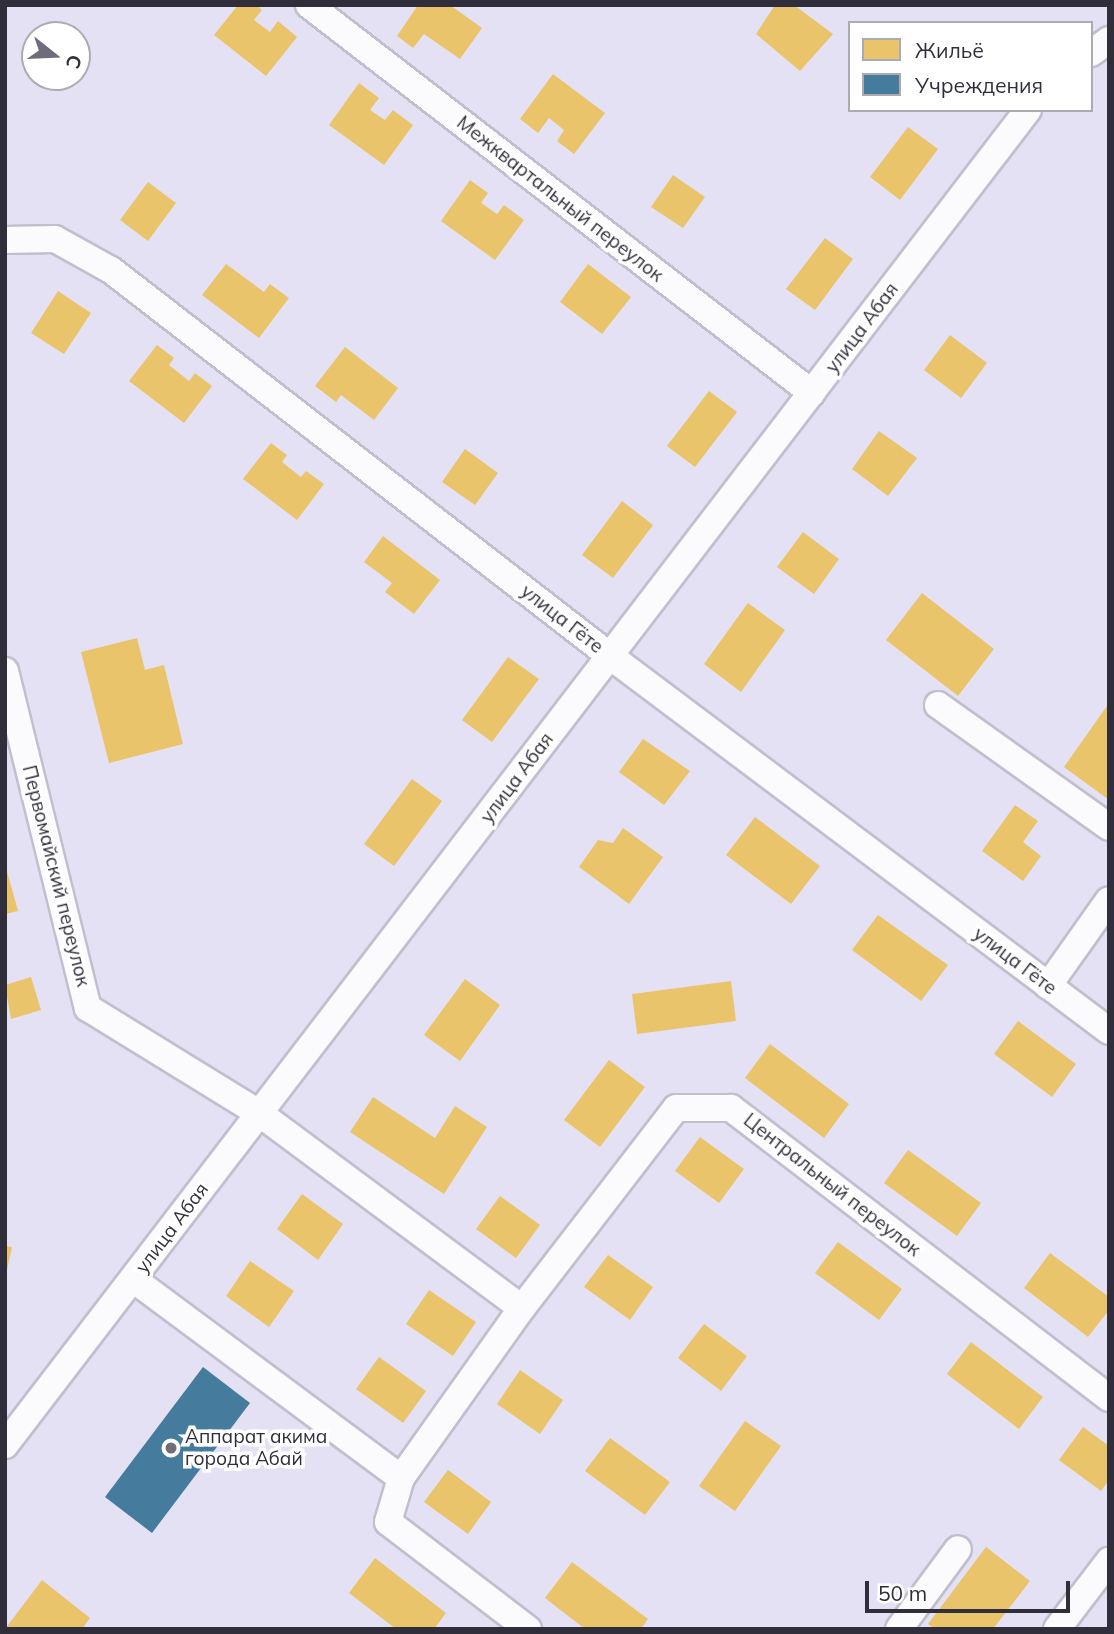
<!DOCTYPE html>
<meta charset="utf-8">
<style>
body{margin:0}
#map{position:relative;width:1114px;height:1634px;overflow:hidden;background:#e4e1f4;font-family:Mulish,sans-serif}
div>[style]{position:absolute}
.homes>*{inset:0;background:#e9c46a}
.public>*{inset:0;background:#457b9d}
.roads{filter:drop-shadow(2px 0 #c1bfce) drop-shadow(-2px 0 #c1bfce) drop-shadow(0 2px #c1bfce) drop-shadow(0 -2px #c1bfce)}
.minor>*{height:26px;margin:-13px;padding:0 13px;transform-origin:13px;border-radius:13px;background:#fbfafd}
.dots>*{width:19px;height:19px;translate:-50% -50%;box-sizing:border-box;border:4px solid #fff;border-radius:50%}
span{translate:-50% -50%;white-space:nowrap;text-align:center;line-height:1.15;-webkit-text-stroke:7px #fff;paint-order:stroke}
.street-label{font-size:19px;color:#302e3b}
.poi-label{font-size:19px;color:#302e3b}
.left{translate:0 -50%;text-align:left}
.frame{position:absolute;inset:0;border:7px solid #302e3b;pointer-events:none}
.legend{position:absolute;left:848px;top:21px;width:245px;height:91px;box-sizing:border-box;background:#fff;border:2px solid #acabb1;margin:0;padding:9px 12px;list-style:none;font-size:21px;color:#302e3b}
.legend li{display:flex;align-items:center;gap:14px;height:35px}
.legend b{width:35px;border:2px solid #acabb1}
.north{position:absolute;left:21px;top:21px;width:70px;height:70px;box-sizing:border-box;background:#fff;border:2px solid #acabb1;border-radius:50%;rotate:108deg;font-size:19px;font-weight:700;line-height:28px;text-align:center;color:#302e3b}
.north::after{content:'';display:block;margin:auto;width:24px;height:32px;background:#6f6d7c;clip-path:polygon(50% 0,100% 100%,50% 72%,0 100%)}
.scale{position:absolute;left:865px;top:1581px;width:205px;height:32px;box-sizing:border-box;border:4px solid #302e3b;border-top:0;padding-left:9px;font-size:21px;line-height:24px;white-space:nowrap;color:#302e3b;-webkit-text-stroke:5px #fff;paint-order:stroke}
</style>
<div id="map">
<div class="homes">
<i style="clip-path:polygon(238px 5px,257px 5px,262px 10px,254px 20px,270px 32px,278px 21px,297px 37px,266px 76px,214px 35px)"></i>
<i style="clip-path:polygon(418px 5px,450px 5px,482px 28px,460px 59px,424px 34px,413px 48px,397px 36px)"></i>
<i style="clip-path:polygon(775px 5px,794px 5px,833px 34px,800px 71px,756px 34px)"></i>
<i style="clip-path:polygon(553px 74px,605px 113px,574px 154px,557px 141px,564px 130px,549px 118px,538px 133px,520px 119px)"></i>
<i style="clip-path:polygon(359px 83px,379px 98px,370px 110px,385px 120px,393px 110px,413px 125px,384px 165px,329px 125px)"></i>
<i style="clip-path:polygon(908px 127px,938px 149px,900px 200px,870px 177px)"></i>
<i style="clip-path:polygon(673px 175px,705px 197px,683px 228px,651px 207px)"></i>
<i style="clip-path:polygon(470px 180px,488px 193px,481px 203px,497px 214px,504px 205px,524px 220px,495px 260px,441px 221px)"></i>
<i style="clip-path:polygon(148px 182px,176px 203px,148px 241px,120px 220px)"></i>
<i style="clip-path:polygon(825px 238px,853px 259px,815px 310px,786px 289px)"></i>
<i style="clip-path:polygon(226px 264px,264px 292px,270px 284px,289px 298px,259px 338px,202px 295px)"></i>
<i style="clip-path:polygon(588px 264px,631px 297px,602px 334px,560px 302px)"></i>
<i style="clip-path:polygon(58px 291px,91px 313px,64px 354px,31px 333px)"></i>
<i style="clip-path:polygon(950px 335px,987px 363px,961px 398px,924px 370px)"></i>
<i style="clip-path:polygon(157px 345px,174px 358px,169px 365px,189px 381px,195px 373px,212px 386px,184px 423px,129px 381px)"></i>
<i style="clip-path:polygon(345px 347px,398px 388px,374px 420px,341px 395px,336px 402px,315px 386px)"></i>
<i style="clip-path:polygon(709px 391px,737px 412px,695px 467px,667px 446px)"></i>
<i style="clip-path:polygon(879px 431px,917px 458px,888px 496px,852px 469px)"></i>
<i style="clip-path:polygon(271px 443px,287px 455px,282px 462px,301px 477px,306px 471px,324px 484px,297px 520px,243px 479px)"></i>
<i style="clip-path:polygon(465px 449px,498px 473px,475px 505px,442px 482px)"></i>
<i style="clip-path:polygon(622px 501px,653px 525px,613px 578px,582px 555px)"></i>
<i style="clip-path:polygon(803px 532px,839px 559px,814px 594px,777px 567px)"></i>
<i style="clip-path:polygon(383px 536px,440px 580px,414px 614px,385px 592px,392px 583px,364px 562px)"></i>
<i style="clip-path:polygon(922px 593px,994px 649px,958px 696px,886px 640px)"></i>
<i style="clip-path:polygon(748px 603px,785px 630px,741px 692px,704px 664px)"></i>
<i style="clip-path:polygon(137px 638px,145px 670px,164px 665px,183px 744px,109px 763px,81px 652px)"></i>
<i style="clip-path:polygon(508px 657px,539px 679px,492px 742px,462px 720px)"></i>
<i style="clip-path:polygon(1109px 703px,1109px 800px,1064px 767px)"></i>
<i style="clip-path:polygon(643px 739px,690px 771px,664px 805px,619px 772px)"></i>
<i style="clip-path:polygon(412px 779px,442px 801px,394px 866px,364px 844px)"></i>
<i style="clip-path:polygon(1015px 805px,1038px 821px,1023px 842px,1041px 856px,1023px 881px,982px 851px)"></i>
<i style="clip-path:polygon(755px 817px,820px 866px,791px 904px,726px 855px)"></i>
<i style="clip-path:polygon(623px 828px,663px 857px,629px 904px,579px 867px,598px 840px,613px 843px)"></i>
<i style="clip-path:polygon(5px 864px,18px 911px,5px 914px)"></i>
<i style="clip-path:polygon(878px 915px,948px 965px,921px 1001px,852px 950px)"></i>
<i style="clip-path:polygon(31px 977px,41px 1010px,11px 1019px,5px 985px)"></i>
<i style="clip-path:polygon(465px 979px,500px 1005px,460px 1061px,424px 1035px)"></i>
<i style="clip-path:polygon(731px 981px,736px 1021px,637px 1034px,632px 994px)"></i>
<i style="clip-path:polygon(1018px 1021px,1076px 1064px,1052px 1097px,994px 1054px)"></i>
<i style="clip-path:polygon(770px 1044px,849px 1104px,824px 1138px,745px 1078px)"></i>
<i style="clip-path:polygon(609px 1060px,645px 1087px,600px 1147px,564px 1120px)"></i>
<i style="clip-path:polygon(373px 1097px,435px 1138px,455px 1106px,487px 1127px,444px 1194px,350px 1132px)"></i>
<i style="clip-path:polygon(700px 1137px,744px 1169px,719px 1203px,675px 1171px)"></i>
<i style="clip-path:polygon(908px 1150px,981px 1203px,957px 1236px,884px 1183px)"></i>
<i style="clip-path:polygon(302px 1194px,343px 1224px,318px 1260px,277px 1229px)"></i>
<i style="clip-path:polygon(500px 1196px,540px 1225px,516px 1258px,476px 1229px)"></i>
<i style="clip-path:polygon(838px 1242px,902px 1289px,879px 1320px,815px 1273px)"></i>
<i style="clip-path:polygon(5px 1246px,12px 1247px,6px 1274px,5px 1274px)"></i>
<i style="clip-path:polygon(1050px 1253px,1109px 1297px,1109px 1310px,1088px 1337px,1024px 1288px)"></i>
<i style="clip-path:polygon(608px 1255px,653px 1287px,630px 1320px,584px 1287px)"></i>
<i style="clip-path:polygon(250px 1261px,294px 1291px,269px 1327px,226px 1296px)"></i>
<i style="clip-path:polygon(429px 1290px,476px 1322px,453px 1356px,406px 1324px)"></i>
<i style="clip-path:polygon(704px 1324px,747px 1356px,721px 1391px,678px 1358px)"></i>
<i style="clip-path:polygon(971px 1342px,1043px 1397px,1019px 1429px,947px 1374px)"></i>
<i style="clip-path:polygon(379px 1357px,426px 1391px,403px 1423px,356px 1389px)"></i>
<i style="clip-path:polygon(520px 1370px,563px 1400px,540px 1434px,497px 1404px)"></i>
<i style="clip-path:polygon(745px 1421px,781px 1446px,735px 1511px,699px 1486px)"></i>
<i style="clip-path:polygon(1083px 1427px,1109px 1446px,1109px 1480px,1101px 1491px,1059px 1460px)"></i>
<i style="clip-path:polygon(610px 1438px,670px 1482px,645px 1515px,585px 1471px)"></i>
<i style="clip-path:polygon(448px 1470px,491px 1502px,468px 1534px,424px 1502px)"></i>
<i style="clip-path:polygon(986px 1547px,1030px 1581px,993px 1629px,935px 1629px,928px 1624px)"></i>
<i style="clip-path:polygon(375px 1558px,446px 1613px,434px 1629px,396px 1629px,349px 1593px)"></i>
<i style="clip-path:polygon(572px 1562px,648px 1619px,641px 1629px,585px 1629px,545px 1598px)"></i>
<i style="clip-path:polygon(42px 1580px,90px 1618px,82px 1629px,5px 1629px)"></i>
</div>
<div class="public">
<i style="clip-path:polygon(203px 1367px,250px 1403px,152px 1533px,105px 1497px)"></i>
</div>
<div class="roads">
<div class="minor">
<i style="left:309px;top:5px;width:635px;rotate:37.65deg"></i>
<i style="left:1091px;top:53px;width:22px;rotate:-36deg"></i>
<i style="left:5px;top:240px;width:50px;rotate:-1.1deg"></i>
<i style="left:55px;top:239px;width:64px;rotate:29deg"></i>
<i style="left:111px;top:270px;width:631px;rotate:37.72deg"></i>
<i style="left:610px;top:656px;width:624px;rotate:36.92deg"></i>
<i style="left:5px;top:671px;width:347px;rotate:76.2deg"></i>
<i style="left:88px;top:1008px;width:201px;rotate:31.6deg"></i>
<i style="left:259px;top:1113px;width:327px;rotate:36.6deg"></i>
<i style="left:938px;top:705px;width:210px;rotate:35.5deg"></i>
<i style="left:1048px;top:986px;width:105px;rotate:-54.7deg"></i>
<i style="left:133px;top:1279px;width:334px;rotate:36.6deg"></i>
<i style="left:5px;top:1445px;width:1682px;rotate:-52.54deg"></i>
<i style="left:528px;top:1629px;width:176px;rotate:-142.6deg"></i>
<i style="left:388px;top:1522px;width:46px;rotate:-73.5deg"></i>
<i style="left:401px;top:1478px;width:209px;rotate:-54.6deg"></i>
<i style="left:522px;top:1308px;width:252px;rotate:-52.4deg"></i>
<i style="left:676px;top:1108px;width:55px"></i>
<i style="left:731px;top:1108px;width:476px;rotate:37.5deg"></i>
<i style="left:899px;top:1629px;width:99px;rotate:-53.6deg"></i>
<i style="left:1057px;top:1629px;width:86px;rotate:-52.6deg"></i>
</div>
</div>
<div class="dots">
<i style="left:171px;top:1448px;background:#6f6d7c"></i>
</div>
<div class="street-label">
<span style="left:560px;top:199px;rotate:38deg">Межквартальный переулок</span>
<span style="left:862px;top:328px;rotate:-53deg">улица Абая</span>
<span style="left:562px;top:619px;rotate:38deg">улица Гёте</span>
<span style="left:517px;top:778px;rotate:-53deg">улица Абая</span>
<span style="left:56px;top:876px;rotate:76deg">Первомайский переулок</span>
<span style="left:1015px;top:961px;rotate:37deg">улица Гёте</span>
<span style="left:832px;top:1185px;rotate:38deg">Центральный переулок</span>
<span style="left:172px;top:1228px;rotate:-53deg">улица Абая</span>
</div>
<div class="poi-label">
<span class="left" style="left:185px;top:1448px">Аппарат акима<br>города Абай</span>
</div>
<div class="frame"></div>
<ul class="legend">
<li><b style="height:19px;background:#e9c46a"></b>Жильё</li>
<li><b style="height:19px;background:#457b9d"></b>Учреждения</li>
</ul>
<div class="north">С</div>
<div class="scale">50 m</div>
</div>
